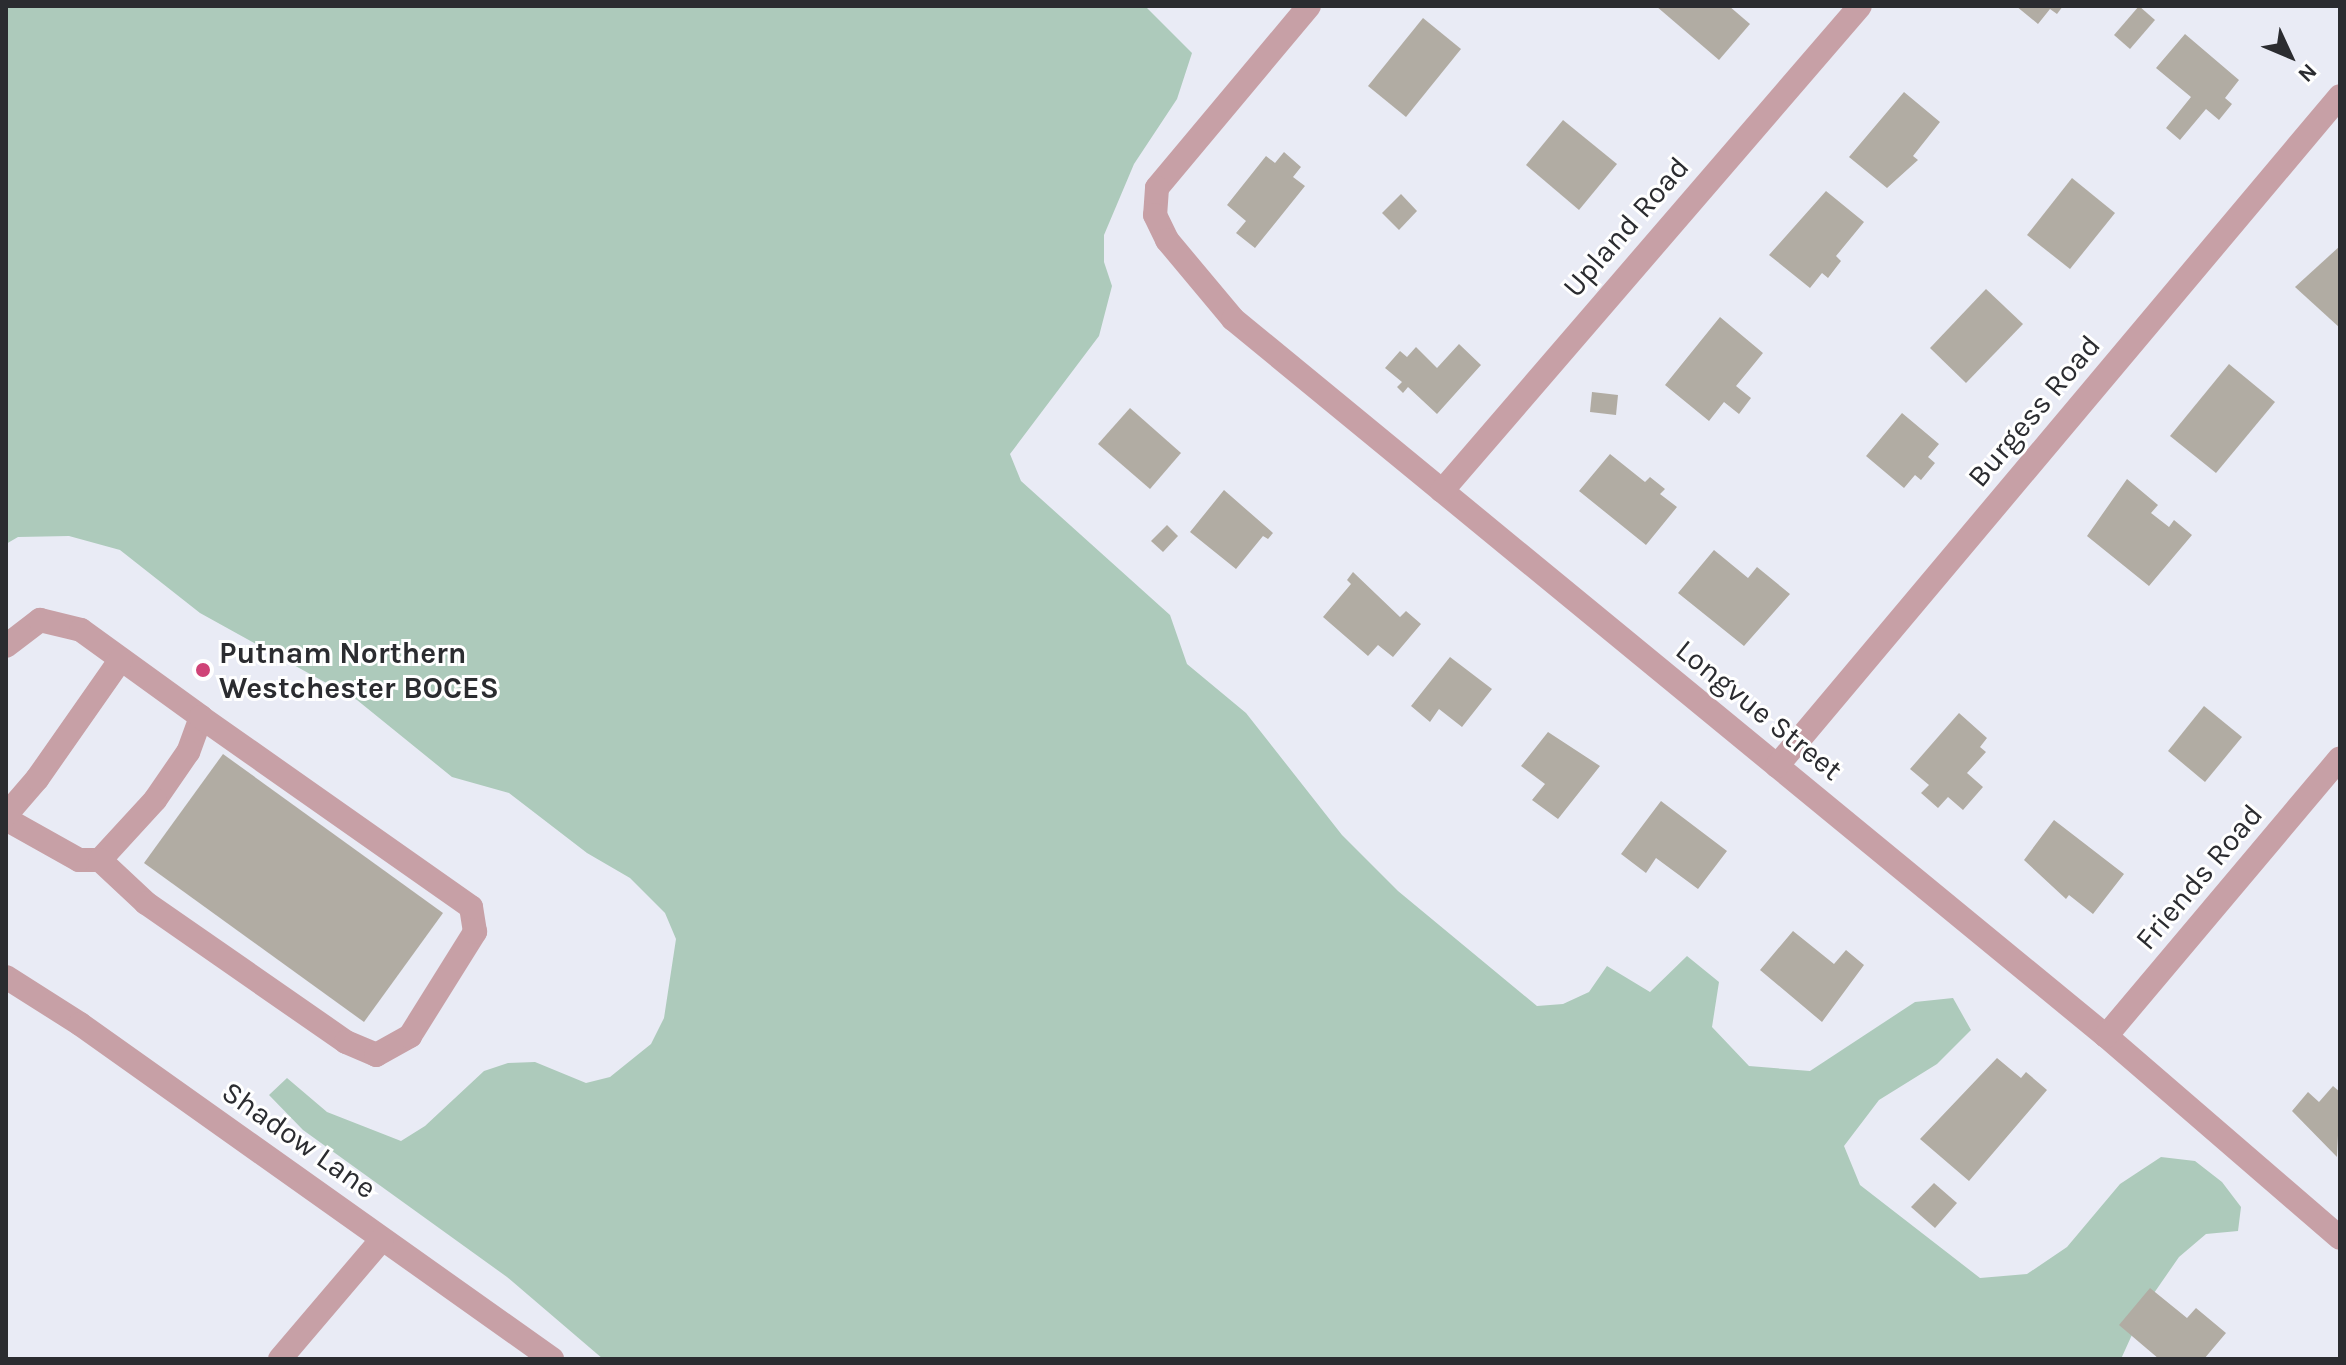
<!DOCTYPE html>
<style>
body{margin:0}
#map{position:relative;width:2346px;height:1365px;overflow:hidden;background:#e9ebf5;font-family:Karla,sans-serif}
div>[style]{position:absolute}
.green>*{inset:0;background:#adcabb}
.building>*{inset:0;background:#b1aca3}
.minor>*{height:24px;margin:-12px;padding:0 12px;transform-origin:12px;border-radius:12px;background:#c7a0a6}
.dots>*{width:22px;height:22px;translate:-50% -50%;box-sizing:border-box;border:4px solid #fff;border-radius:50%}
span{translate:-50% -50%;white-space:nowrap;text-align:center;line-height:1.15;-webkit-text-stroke:6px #fff;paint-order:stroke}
.street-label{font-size:30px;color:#2b2c30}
.poi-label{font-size:30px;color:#2b2c30;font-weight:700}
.left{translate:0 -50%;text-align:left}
.frame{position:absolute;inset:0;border:8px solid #2b2c30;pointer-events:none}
.north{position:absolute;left:2250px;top:16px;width:80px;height:80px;-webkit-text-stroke:6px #fff;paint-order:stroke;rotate:134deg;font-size:22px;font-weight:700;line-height:32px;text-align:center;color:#2b2c30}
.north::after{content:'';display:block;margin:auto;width:28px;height:36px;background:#2b2c30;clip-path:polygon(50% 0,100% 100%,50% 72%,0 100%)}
</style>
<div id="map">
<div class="green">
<i style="clip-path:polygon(6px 6px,1145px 6px,1192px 53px,1177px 99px,1134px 164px,1104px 235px,1104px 262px,1112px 286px,1099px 336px,1010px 454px,1021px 481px,1170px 615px,1187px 664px,1246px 713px,1342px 835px,1398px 891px,1537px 1006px,1563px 1004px,1589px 992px,1607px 966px,1650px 992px,1687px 956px,1719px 982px,1712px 1027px,1749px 1066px,1810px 1071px,1915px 1002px,1953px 998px,1971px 1030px,1937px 1064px,1879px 1100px,1844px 1146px,1860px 1185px,1980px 1278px,2027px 1274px,2067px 1247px,2120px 1184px,2161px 1157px,2195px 1161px,2222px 1182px,2241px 1207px,2238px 1231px,2206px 1234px,2179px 1257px,2145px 1306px,2121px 1359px,603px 1359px,507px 1277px,303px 1130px,269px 1095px,287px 1078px,327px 1112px,401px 1141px,425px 1126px,484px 1071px,508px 1063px,535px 1062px,586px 1083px,610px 1077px,651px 1044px,664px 1018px,676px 939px,665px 913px,630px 878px,587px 853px,509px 793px,452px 777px,357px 700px,200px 613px,120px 550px,69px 536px,18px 537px,6px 544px)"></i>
</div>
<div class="building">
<i style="clip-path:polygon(1656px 6px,1729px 6px,1750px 24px,1719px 60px)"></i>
<i style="clip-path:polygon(2016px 6px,2063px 6px,2057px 14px,2050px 9px,2038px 24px)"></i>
<i style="clip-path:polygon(2139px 6px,2155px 20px,2130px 49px,2114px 35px)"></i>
<i style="clip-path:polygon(1423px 18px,1461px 49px,1406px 117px,1368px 86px)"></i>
<i style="clip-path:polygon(2185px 34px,2239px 80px,2225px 98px,2232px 104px,2219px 120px,2206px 109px,2180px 140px,2166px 128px,2191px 97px,2156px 68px)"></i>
<i style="clip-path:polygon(1904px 92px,1940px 122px,1913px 156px,1918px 160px,1887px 188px,1849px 157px)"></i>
<i style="clip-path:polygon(1563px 120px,1617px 164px,1579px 210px,1526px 165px)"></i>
<i style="clip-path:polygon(1284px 152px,1301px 167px,1293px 177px,1305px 186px,1255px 248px,1236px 233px,1246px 221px,1227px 205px,1266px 156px,1275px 163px)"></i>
<i style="clip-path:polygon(2072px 178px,2115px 213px,2070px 269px,2027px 235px)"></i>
<i style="clip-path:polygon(1826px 191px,1864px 222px,1836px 256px,1841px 261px,1828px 278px,1822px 273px,1810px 288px,1769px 255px)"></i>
<i style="clip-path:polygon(1401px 194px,1417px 211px,1399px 230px,1382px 213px)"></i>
<i style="clip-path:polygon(2340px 246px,2340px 328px,2295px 287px)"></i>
<i style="clip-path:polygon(1986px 289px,2023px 324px,1966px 383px,1930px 348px)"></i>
<i style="clip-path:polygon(1720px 317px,1763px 353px,1736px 386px,1751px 398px,1739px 414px,1724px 402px,1709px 421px,1665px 385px)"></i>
<i style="clip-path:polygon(1459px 344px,1481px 365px,1437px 414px,1408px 387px,1403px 393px,1397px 387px,1402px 382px,1385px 368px,1400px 351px,1407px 357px,1416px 347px,1437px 368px)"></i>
<i style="clip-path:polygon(2229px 364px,2275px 402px,2216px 473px,2170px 436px)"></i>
<i style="clip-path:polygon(1592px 392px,1618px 395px,1616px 415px,1590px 412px)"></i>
<i style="clip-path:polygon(1130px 408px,1181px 453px,1150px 489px,1098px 444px)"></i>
<i style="clip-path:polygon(1902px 413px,1939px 444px,1928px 457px,1935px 463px,1921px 480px,1915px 475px,1904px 488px,1866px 456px)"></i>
<i style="clip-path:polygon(1610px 454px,1645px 482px,1650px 477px,1665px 489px,1660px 494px,1677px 507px,1646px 545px,1579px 491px)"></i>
<i style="clip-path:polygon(2127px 479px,2158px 505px,2151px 513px,2169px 527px,2174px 520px,2192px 535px,2149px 586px,2087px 536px)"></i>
<i style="clip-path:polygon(1224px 490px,1273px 533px,1268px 539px,1263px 536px,1236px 569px,1190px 532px)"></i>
<i style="clip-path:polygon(1167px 525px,1178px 536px,1163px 552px,1151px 541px)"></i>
<i style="clip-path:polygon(1714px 550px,1748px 578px,1757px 567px,1790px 594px,1744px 646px,1678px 593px)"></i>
<i style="clip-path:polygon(1353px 572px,1400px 617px,1406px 611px,1421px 624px,1393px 657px,1378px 645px,1368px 656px,1323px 617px,1351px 584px,1347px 580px)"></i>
<i style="clip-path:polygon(1450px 657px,1492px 689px,1462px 727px,1439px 709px,1430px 722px,1411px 706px)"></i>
<i style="clip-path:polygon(2204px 706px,2242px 737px,2205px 782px,2168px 751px)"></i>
<i style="clip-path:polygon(1959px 713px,1987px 738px,1980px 747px,1986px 752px,1967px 773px,1983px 787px,1963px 810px,1948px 797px,1938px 808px,1921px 793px,1929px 785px,1910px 769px)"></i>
<i style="clip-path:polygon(1548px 732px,1600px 766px,1558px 819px,1532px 800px,1545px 784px,1521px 766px)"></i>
<i style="clip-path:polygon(223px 754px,443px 913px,364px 1022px,144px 863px)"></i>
<i style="clip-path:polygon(1661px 801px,1727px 851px,1698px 889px,1656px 858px,1646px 873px,1621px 854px)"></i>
<i style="clip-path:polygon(2054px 820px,2124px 874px,2093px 914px,2069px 895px,2066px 899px,2024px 860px)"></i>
<i style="clip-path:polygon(1793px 931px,1834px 964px,1846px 950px,1864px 965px,1822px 1022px,1760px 970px)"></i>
<i style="clip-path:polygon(1997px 1058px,2021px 1078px,2026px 1072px,2047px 1090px,1969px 1181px,1920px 1139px)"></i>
<i style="clip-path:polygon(2333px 1086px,2340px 1092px,2337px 1157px,2292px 1111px,2308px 1092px,2319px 1102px)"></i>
<i style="clip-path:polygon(1934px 1183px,1957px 1203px,1935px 1228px,1911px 1207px)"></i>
<i style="clip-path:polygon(2150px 1288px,2187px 1318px,2196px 1308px,2226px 1333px,2204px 1359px,2159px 1359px,2119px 1325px)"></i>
</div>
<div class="minor">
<i style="left:1309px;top:6px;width:237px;rotate:129.9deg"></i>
<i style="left:1157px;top:188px;width:27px;rotate:94deg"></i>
<i style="left:1155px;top:215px;width:28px;rotate:64deg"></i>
<i style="left:1167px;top:240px;width:103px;rotate:50.1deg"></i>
<i style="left:1233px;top:319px;width:1130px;rotate:39.4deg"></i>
<i style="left:2106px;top:1036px;width:309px;rotate:40.8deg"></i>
<i style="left:1442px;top:491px;width:640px;rotate:-49.24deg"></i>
<i style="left:6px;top:646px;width:43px;rotate:-37.4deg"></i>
<i style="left:40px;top:620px;width:42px;rotate:13.7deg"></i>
<i style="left:81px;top:630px;width:148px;rotate:35.9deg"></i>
<i style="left:201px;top:717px;width:37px;rotate:110deg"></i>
<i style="left:188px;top:752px;width:58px;rotate:124.5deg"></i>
<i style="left:155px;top:800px;width:81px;rotate:132.5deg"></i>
<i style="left:100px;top:860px;width:21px;rotate:180deg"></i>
<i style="left:79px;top:860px;width:84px;rotate:-150.7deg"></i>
<i style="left:1777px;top:766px;width:875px;rotate:-49.96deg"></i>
<i style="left:6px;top:815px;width:48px;rotate:-49.3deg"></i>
<i style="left:37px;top:779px;width:146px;rotate:-55deg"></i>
<i style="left:100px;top:860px;width:63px;rotate:43.1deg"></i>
<i style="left:146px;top:903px;width:244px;rotate:34.8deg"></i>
<i style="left:346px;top:1042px;width:33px;rotate:23deg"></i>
<i style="left:376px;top:1055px;width:39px;rotate:-29deg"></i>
<i style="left:410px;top:1036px;width:123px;rotate:-58deg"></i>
<i style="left:475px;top:932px;width:25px;rotate:-99deg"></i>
<i style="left:471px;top:907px;width:330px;rotate:-144.9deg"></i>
<i style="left:6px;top:977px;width:88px;rotate:32.4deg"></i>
<i style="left:80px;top:1024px;width:579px;rotate:35.37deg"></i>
<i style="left:2106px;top:1036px;width:363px;rotate:-49.9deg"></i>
<i style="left:280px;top:1359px;width:157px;rotate:-49.6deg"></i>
</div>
<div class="dots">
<i style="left:203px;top:670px;background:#cf4377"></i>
</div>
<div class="street-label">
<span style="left:1626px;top:227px;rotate:-49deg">Upland Road</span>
<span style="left:2034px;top:411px;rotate:-50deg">Burgess Road</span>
<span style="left:1759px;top:710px;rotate:39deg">Longvue Street</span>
<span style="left:2199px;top:877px;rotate:-50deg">Friends Road</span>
<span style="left:299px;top:1140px;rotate:35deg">Shadow Lane</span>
</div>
<div class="poi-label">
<span class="left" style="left:219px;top:670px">Putnam Northern<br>Westchester BOCES</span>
</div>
<div class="frame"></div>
<div class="north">N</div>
</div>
